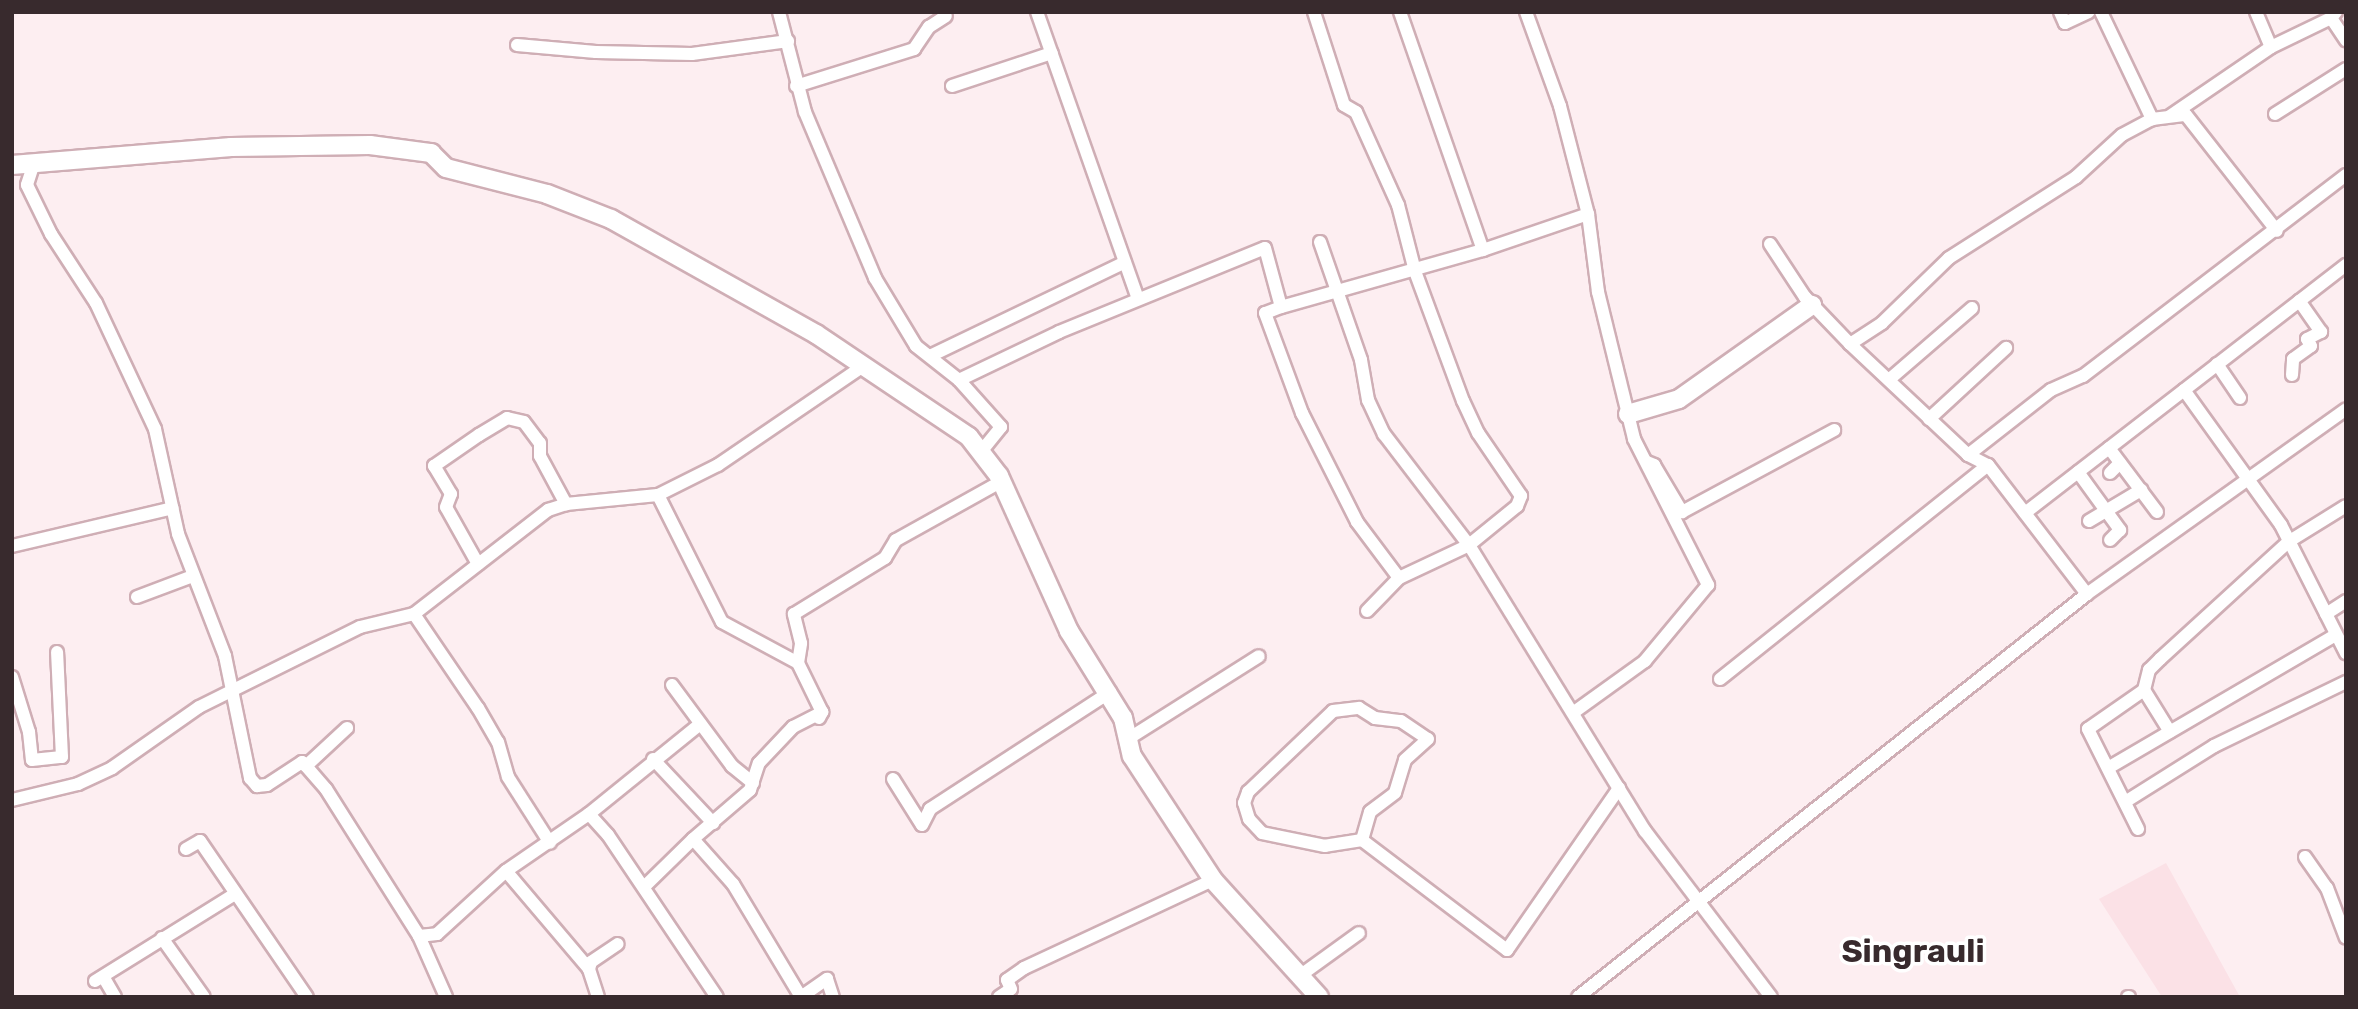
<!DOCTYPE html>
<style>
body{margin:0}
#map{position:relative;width:2358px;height:1009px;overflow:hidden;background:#fdeef1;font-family:Rubik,sans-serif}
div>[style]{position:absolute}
.built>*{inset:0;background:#fbe1e6}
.roads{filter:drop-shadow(2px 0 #cfaeb5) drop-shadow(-2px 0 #cfaeb5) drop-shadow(0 2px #cfaeb5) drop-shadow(0 -2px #cfaeb5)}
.street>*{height:12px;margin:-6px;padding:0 6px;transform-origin:6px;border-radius:6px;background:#fff}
.secondary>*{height:18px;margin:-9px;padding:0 9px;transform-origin:9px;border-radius:9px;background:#fff}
span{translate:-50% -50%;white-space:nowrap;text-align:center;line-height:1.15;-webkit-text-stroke:7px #fff;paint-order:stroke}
.town-label{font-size:32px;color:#382a2d;font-weight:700}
.frame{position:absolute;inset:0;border:14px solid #382a2d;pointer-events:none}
</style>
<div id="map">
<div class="built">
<i style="clip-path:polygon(2166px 863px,2240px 997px,2162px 997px,2099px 899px)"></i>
</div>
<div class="roads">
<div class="street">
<i style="left:779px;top:12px;width:103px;rotate:75.4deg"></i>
<i style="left:805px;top:112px;width:180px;rotate:67.1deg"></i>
<i style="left:875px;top:278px;width:79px;rotate:58.9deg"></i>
<i style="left:916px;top:346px;width:55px;rotate:38.3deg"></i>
<i style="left:959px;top:380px;width:63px;rotate:48.2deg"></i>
<i style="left:1001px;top:427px;width:32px;rotate:129deg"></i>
<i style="left:1037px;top:12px;width:304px;rotate:70.6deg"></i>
<i style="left:1400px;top:12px;width:252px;rotate:70.8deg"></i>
<i style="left:1526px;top:12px;width:100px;rotate:70.1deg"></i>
<i style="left:1560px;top:106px;width:112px;rotate:75.5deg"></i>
<i style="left:1588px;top:214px;width:79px;rotate:82.7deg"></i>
<i style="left:1598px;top:292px;width:151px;rotate:76.2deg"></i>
<i style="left:1634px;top:439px;width:164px;rotate:63.1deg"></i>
<i style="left:1708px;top:585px;width:99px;rotate:129.7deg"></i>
<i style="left:1645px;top:661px;width:87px;rotate:144.3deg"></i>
<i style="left:2060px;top:12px;width:12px;rotate:66deg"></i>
<i style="left:2065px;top:23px;width:26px;rotate:-25deg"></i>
<i style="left:2101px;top:12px;width:119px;rotate:64.5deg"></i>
<i style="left:2256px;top:12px;width:38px;rotate:67deg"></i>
<i style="left:2271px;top:47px;width:67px;rotate:-25.8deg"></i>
<i style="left:2336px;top:12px;width:8px;rotate:130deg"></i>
<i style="left:2331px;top:18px;width:27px;rotate:56deg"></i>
<i style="left:517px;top:45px;width:79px;rotate:5.1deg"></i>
<i style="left:596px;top:52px;width:96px;rotate:1.2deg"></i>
<i style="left:692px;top:54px;width:97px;rotate:-7.7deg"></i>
<i style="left:796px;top:86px;width:124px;rotate:-17.4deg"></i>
<i style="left:914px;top:49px;width:27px;rotate:-56deg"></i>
<i style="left:929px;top:27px;width:20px;rotate:-33deg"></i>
<i style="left:952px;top:86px;width:105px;rotate:-18.3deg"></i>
<i style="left:2275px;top:114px;width:84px;rotate:-32.4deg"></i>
<i style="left:2170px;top:116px;width:122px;rotate:-34.3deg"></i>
<i style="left:34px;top:163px;width:23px;rotate:108deg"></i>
<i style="left:27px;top:185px;width:55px;rotate:63.9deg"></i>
<i style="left:51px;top:234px;width:82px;rotate:56.9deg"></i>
<i style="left:96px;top:303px;width:139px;rotate:64.9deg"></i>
<i style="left:155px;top:429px;width:107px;rotate:77.6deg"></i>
<i style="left:178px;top:534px;width:131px;rotate:68.9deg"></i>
<i style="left:225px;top:656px;width:125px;rotate:78.4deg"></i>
<i style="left:250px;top:778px;width:11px;rotate:49deg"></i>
<i style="left:257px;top:786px;width:10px;rotate:-6deg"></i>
<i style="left:267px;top:785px;width:42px;rotate:-33.3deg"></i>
<i style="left:302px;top:762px;width:6px;rotate:45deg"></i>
<i style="left:306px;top:766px;width:30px;rotate:49deg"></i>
<i style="left:326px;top:789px;width:174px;rotate:57.7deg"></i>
<i style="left:419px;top:936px;width:67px;rotate:66.1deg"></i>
<i style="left:1320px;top:242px;width:125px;rotate:70.8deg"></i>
<i style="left:1361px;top:360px;width:41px;rotate:80.1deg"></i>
<i style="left:1368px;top:400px;width:38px;rotate:65deg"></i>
<i style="left:1384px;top:434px;width:140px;rotate:52.6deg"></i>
<i style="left:1469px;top:545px;width:336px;rotate:58.4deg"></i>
<i style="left:1645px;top:831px;width:208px;rotate:52.8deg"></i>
<i style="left:1770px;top:244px;width:64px;rotate:56.6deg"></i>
<i style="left:1805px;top:297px;width:65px;rotate:46.2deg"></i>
<i style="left:1850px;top:344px;width:162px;rotate:43.2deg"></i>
<i style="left:1968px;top:455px;width:22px;rotate:27deg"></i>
<i style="left:1988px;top:465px;width:163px;rotate:52.5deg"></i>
<i style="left:1281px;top:307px;width:210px;rotate:-15.8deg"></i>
<i style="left:1483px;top:250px;width:111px;rotate:-18.9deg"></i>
<i style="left:1850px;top:344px;width:38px;rotate:-33deg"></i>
<i style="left:1882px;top:323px;width:93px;rotate:-44.1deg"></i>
<i style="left:1949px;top:258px;width:151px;rotate:-32.5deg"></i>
<i style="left:2076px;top:177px;width:62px;rotate:-42.4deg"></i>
<i style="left:2122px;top:135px;width:34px;rotate:-28deg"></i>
<i style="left:2152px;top:119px;width:34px;rotate:-7deg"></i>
<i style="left:2186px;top:115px;width:147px;rotate:51.9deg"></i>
<i style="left:930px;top:356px;width:216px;rotate:-25.7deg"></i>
<i style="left:2217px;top:364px;width:41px;rotate:55.9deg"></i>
<i style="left:2292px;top:375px;width:16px;rotate:-86deg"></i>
<i style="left:2293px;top:359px;width:22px;rotate:-36deg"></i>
<i style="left:2311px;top:346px;width:8px;rotate:-120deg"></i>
<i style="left:2307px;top:339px;width:16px;rotate:-27deg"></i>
<i style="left:2321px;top:332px;width:38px;rotate:-125deg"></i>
<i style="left:1891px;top:378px;width:107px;rotate:-40.8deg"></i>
<i style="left:959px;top:380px;width:111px;rotate:-25.6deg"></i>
<i style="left:1059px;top:332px;width:222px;rotate:-22.2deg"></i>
<i style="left:1265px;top:248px;width:61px;rotate:74.8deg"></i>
<i style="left:1281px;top:307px;width:17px;rotate:159deg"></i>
<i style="left:1265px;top:313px;width:107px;rotate:69.7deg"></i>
<i style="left:1302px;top:413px;width:122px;rotate:63.2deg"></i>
<i style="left:1357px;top:522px;width:70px;rotate:53.1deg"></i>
<i style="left:1399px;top:578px;width:77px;rotate:-25.2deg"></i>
<i style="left:1469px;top:545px;width:62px;rotate:-39.1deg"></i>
<i style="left:1517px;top:506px;width:11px;rotate:-68deg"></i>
<i style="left:1521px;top:496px;width:76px;rotate:-124.3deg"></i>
<i style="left:1478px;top:433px;width:35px;rotate:-115deg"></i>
<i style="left:1463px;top:401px;width:139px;rotate:-110.3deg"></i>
<i style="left:1415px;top:271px;width:68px;rotate:-104.4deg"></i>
<i style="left:1398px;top:205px;width:102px;rotate:-114.3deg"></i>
<i style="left:1356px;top:112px;width:14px;rotate:-150deg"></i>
<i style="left:1344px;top:105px;width:98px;rotate:-107.9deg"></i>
<i style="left:2184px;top:390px;width:166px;rotate:54.3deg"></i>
<i style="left:2281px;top:525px;width:144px;rotate:63.1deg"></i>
<i style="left:1929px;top:419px;width:105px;rotate:-42.7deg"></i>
<i style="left:2109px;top:448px;width:80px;rotate:53.1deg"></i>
<i style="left:1968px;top:455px;width:105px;rotate:-38.1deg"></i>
<i style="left:2051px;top:390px;width:35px;rotate:-24deg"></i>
<i style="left:2083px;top:376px;width:331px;rotate:-37.4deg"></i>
<i style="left:1647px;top:462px;width:8px;rotate:23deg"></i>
<i style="left:1654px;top:465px;width:55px;rotate:59.2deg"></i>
<i style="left:1682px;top:512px;width:173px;rotate:-28.3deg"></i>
<i style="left:2078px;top:472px;width:72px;rotate:54.1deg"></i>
<i style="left:2120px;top:530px;width:14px;rotate:135deg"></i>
<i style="left:2110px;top:473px;width:14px;rotate:-45deg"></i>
<i style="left:658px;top:495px;width:142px;rotate:63.3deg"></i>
<i style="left:722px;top:622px;width:86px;rotate:28.3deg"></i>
<i style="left:2025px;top:513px;width:406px;rotate:-37.7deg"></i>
<i style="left:2089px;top:521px;width:61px;rotate:-30.8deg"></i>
<i style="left:12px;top:546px;width:165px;rotate:-13.3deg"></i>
<i style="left:478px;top:564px;width:65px;rotate:-119.3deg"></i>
<i style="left:446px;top:507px;width:14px;rotate:-69deg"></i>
<i style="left:451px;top:494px;width:33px;rotate:-121deg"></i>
<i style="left:434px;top:466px;width:55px;rotate:-34.6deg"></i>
<i style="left:479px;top:435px;width:33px;rotate:-31deg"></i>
<i style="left:507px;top:418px;width:17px;rotate:13deg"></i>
<i style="left:524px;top:422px;width:26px;rotate:53deg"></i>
<i style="left:540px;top:443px;width:13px;rotate:90deg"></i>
<i style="left:540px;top:456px;width:55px;rotate:61.6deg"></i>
<i style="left:137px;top:597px;width:60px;rotate:-20.6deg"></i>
<i style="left:1367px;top:611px;width:46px;rotate:-45.9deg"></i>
<i style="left:414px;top:614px;width:114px;rotate:55.8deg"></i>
<i style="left:478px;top:708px;width:39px;rotate:60deg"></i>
<i style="left:498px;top:742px;width:36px;rotate:74deg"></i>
<i style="left:508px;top:777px;width:78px;rotate:57.5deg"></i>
<i style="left:2326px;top:614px;width:24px;rotate:-33deg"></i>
<i style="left:12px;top:677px;width:58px;rotate:72.8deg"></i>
<i style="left:29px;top:732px;width:28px;rotate:84deg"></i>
<i style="left:32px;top:760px;width:30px;rotate:-6deg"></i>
<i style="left:62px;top:757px;width:105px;rotate:-92.7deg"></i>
<i style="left:1720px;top:679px;width:343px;rotate:-38.6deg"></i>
<i style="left:672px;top:685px;width:101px;rotate:53.5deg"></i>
<i style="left:732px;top:766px;width:27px;rotate:39deg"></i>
<i style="left:2144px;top:690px;width:49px;rotate:58.2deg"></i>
<i style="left:819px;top:718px;width:7px;rotate:-63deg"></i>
<i style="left:822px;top:712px;width:55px;rotate:-116.1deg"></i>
<i style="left:798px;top:663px;width:20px;rotate:-81deg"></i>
<i style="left:801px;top:643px;width:30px;rotate:-104deg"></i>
<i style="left:794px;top:614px;width:107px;rotate:-31.6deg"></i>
<i style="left:885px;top:558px;width:21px;rotate:-59deg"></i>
<i style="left:896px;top:540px;width:121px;rotate:-29.1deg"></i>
<i style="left:1131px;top:737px;width:151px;rotate:-32.3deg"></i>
<i style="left:653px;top:759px;width:88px;rotate:46.8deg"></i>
<i style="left:306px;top:766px;width:56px;rotate:-42.8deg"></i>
<i style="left:2108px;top:768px;width:264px;rotate:-30.3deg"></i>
<i style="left:893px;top:779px;width:54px;rotate:57.8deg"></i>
<i style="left:922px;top:825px;width:18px;rotate:-63deg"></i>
<i style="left:930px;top:809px;width:215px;rotate:-33deg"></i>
<i style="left:12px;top:800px;width:68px;rotate:-13.6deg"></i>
<i style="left:78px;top:784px;width:38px;rotate:-25deg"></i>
<i style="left:112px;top:768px;width:106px;rotate:-35deg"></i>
<i style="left:199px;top:707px;width:180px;rotate:-26.4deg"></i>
<i style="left:360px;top:627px;width:56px;rotate:-13.5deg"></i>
<i style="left:414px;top:614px;width:170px;rotate:-37.8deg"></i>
<i style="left:548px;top:510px;width:19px;rotate:-18deg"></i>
<i style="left:566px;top:504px;width:92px;rotate:-5.6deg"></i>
<i style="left:658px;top:495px;width:67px;rotate:-26.6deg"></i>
<i style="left:718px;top:465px;width:176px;rotate:-34.3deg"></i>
<i style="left:2125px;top:802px;width:105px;rotate:-32.2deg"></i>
<i style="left:2214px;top:746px;width:147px;rotate:-25.9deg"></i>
<i style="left:589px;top:814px;width:28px;rotate:48deg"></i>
<i style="left:608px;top:835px;width:195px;rotate:56.1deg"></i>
<i style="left:2138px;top:829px;width:112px;rotate:-116.6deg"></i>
<i style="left:2088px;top:729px;width:68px;rotate:-34.9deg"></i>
<i style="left:2144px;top:690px;width:21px;rotate:-76deg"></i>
<i style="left:2149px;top:670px;width:16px;rotate:-45deg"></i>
<i style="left:2160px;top:659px;width:173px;rotate:-42.4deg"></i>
<i style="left:2288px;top:542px;width:68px;rotate:-31.8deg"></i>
<i style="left:1362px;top:840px;width:37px;rotate:171deg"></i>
<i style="left:1325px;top:846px;width:64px;rotate:-168.3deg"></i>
<i style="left:1262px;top:833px;width:19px;rotate:-133deg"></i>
<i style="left:1249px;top:819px;width:17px;rotate:-107deg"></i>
<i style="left:1244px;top:803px;width:12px;rotate:-70deg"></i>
<i style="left:1248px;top:792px;width:117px;rotate:-43.6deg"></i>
<i style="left:1333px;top:711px;width:26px;rotate:-7deg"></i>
<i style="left:1359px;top:708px;width:19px;rotate:32deg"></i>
<i style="left:1375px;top:718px;width:26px;rotate:7deg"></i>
<i style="left:1401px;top:721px;width:32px;rotate:34deg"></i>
<i style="left:1428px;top:739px;width:31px;rotate:138deg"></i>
<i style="left:1405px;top:760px;width:34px;rotate:107deg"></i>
<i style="left:1395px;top:793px;width:31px;rotate:143deg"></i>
<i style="left:1370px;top:812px;width:29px;rotate:106deg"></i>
<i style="left:1362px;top:840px;width:182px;rotate:37.2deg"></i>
<i style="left:1507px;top:950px;width:197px;rotate:-55.3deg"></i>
<i style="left:186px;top:849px;width:16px;rotate:-30deg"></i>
<i style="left:200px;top:841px;width:189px;rotate:55.6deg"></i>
<i style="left:2305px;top:857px;width:38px;rotate:55deg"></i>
<i style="left:2327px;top:888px;width:53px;rotate:69.2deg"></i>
<i style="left:506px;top:871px;width:128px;rotate:49.7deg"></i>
<i style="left:644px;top:887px;width:69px;rotate:-44.4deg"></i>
<i style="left:419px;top:936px;width:18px;rotate:-6deg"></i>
<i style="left:437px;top:934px;width:93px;rotate:-42.4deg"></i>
<i style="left:506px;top:871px;width:101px;rotate:-34.5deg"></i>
<i style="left:589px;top:814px;width:143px;rotate:-39deg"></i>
<i style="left:162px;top:938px;width:72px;rotate:54.6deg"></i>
<i style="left:1298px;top:977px;width:75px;rotate:-35.8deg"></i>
<i style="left:104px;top:978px;width:22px;rotate:60deg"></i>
<i style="left:95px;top:981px;width:165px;rotate:-31.9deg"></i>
<i style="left:598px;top:997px;width:29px;rotate:-108deg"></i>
<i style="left:589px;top:969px;width:7px;rotate:-74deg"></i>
<i style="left:591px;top:962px;width:32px;rotate:-34deg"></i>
<i style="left:801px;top:997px;width:132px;rotate:-121deg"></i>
<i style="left:733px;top:884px;width:60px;rotate:-131.6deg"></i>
<i style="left:693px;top:839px;width:75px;rotate:-40.7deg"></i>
<i style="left:750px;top:790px;width:28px;rotate:-72deg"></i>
<i style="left:759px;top:763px;width:50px;rotate:-46.6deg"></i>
<i style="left:793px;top:727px;width:33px;rotate:-27deg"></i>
<i style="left:801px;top:997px;width:32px;rotate:-35deg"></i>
<i style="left:827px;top:979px;width:19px;rotate:72deg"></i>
<i style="left:999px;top:997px;width:14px;rotate:-34deg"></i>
<i style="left:1011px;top:989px;width:10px;rotate:-114deg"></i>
<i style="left:1007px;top:980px;width:21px;rotate:-35deg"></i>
<i style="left:1024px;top:968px;width:208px;rotate:-25deg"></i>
<i style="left:1578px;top:997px;width:649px;rotate:-38.37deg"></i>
<i style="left:2087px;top:594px;width:318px;rotate:-35.5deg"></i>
<i style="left:2128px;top:997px;width:1px"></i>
</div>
<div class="secondary">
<i style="left:12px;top:165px;width:220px;rotate:-4.7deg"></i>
<i style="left:231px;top:147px;width:139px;rotate:-0.8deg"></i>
<i style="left:370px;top:145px;width:62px;rotate:7.5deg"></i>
<i style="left:431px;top:153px;width:21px;rotate:45deg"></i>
<i style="left:446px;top:168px;width:104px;rotate:14.4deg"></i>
<i style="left:547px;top:194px;width:69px;rotate:21.3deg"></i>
<i style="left:611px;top:219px;width:235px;rotate:29.3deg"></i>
<i style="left:816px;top:334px;width:184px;rotate:33.9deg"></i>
<i style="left:969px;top:437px;width:49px;rotate:52.4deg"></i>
<i style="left:999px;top:476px;width:170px;rotate:65.7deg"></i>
<i style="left:1069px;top:631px;width:102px;rotate:58.2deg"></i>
<i style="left:1123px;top:718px;width:39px;rotate:77deg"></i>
<i style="left:1132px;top:756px;width:148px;rotate:56.8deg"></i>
<i style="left:1213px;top:880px;width:158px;rotate:47.8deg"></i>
<i style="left:1628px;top:414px;width:53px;rotate:-16.4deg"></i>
<i style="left:1679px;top:399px;width:163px;rotate:-35.3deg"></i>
</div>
</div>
<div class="town-label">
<span style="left:1913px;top:951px">Singrauli</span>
</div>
<div class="frame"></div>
</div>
